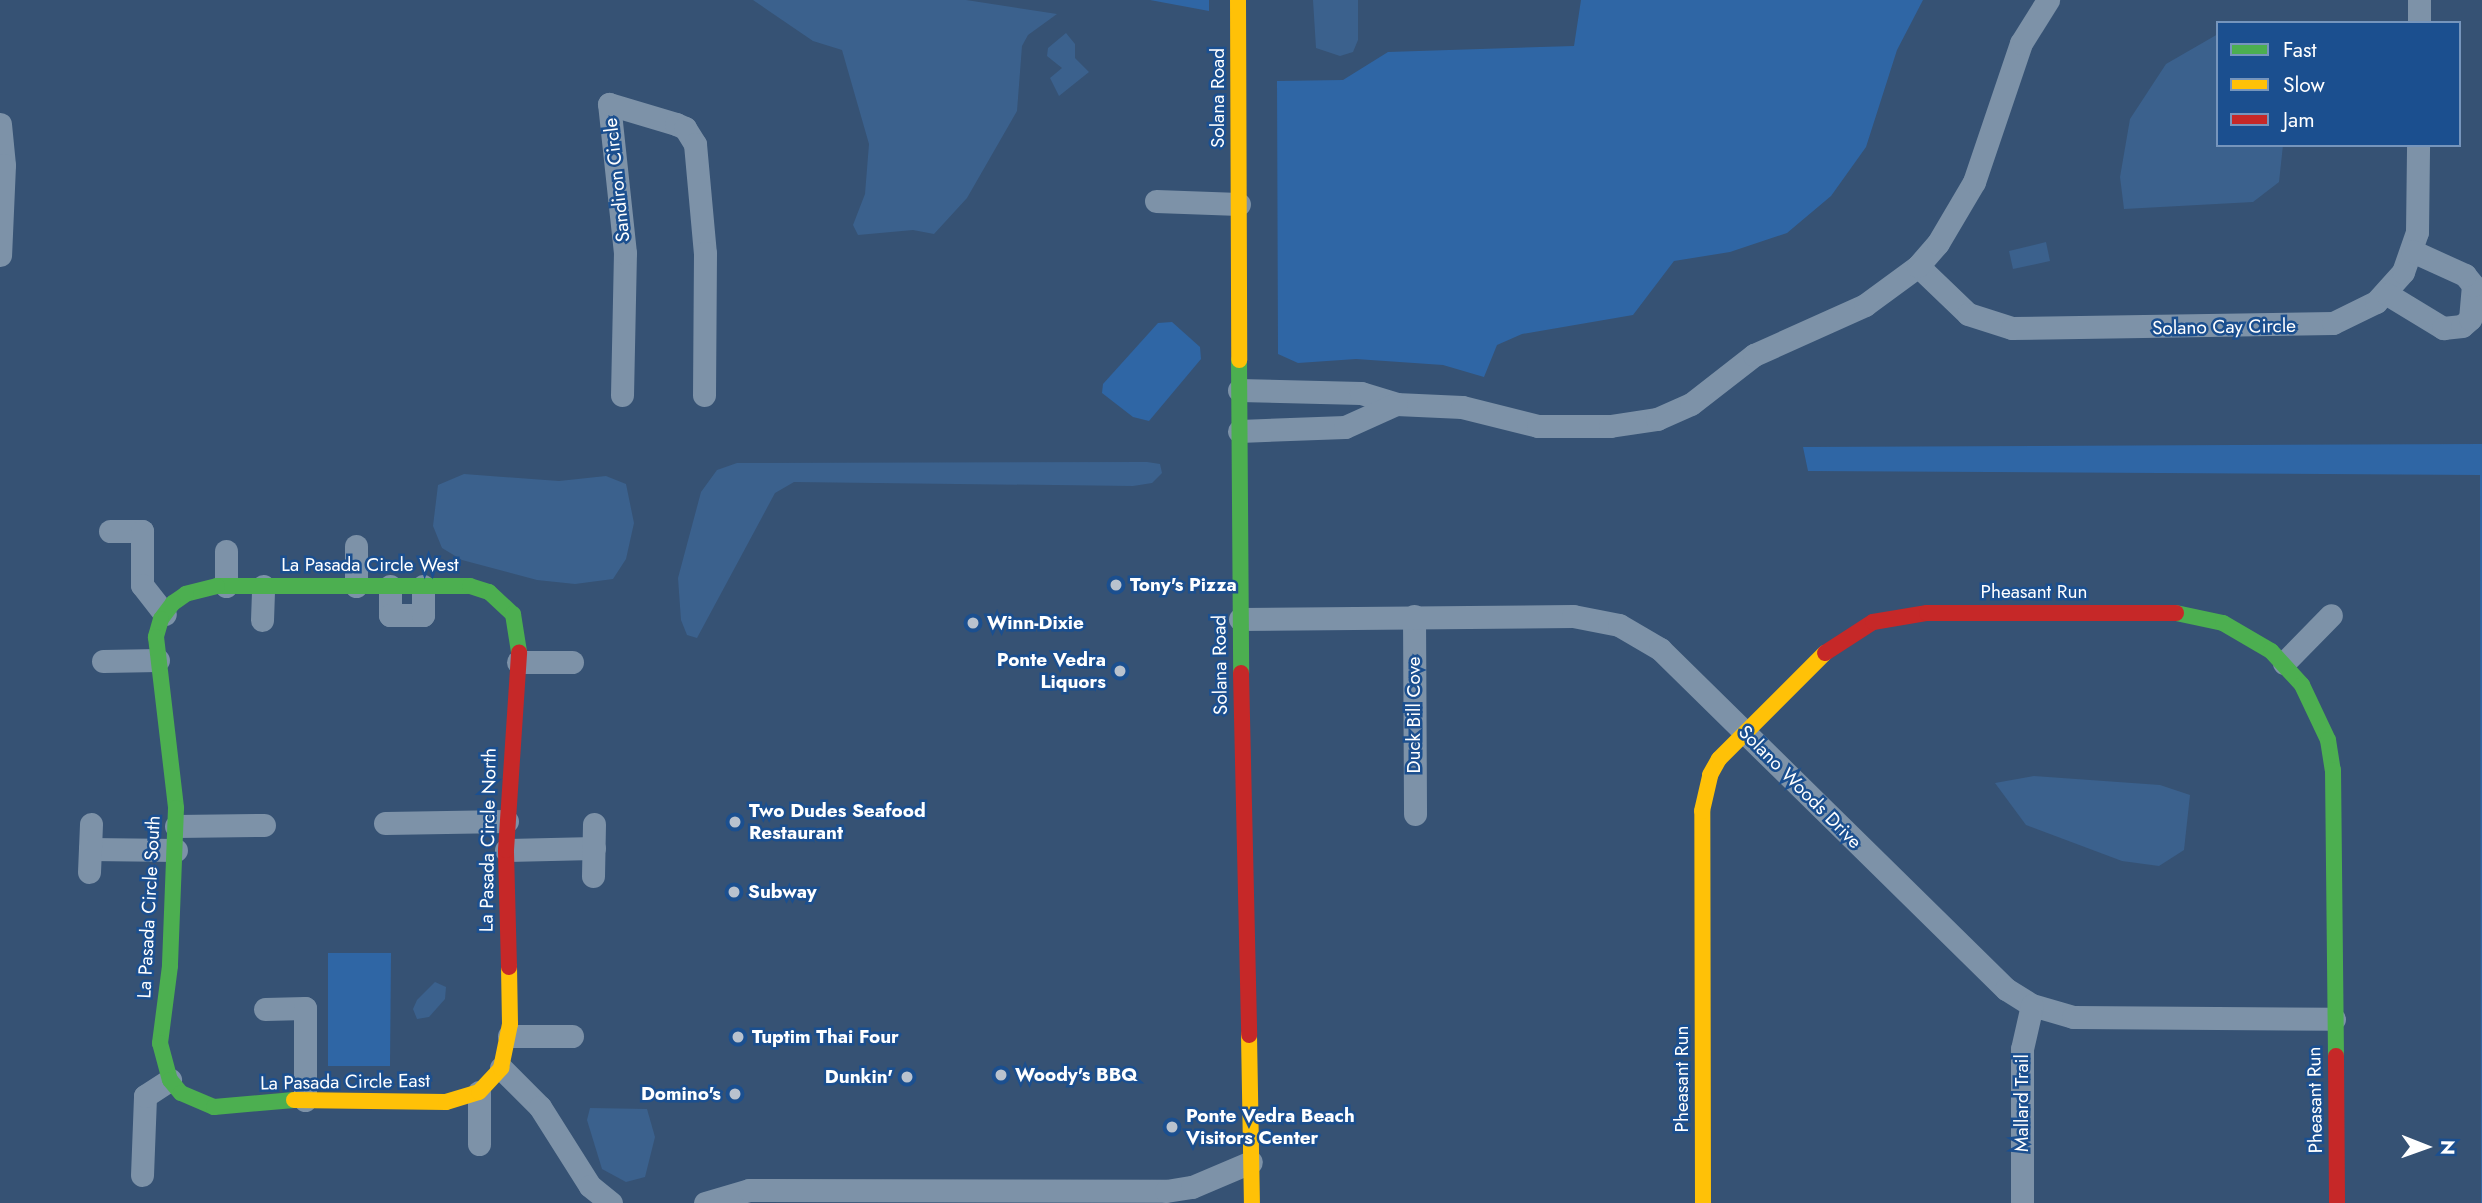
<!DOCTYPE html>
<style>
body{margin:0}
#map{position:relative;width:2482px;height:1203px;overflow:hidden;background:#365274;font-family:Jost,sans-serif}
div>[style]{position:absolute}
.green>*{inset:0;background:#2f66a5}
.water>*{inset:0;background:#3b618d}
.street>*{height:23px;margin:-11.5px;padding:0 11.5px;transform-origin:11.5px;border-radius:11.5px;background:#7d92a8}
.fast>*{height:16px;margin:-8px;padding:0 8px;transform-origin:8px;border-radius:8px;background:#4caf50}
.slow>*{height:16px;margin:-8px;padding:0 8px;transform-origin:8px;border-radius:8px;background:#ffc107}
.jam>*{height:16px;margin:-8px;padding:0 8px;transform-origin:8px;border-radius:8px;background:#c62828}
.dots>*{width:19px;height:19px;translate:-50% -50%;box-sizing:border-box;border:4px solid #1b4f8f;border-radius:50%}
span{translate:-50% -50%;white-space:nowrap;text-align:center;line-height:1.15;-webkit-text-stroke:5px #1b4f8f;paint-order:stroke}
.street-label{font-size:19px;color:#fff}
.poi-label{font-size:19px;color:#fff;font-weight:700}
.left{translate:0 -50%;text-align:left}
.right{translate:-100% -50%;text-align:right}
.legend{position:absolute;left:2216px;top:21px;width:245px;height:126px;box-sizing:border-box;background:#1b4f8f;border:2px solid #7695bc;margin:0;padding:9px 12px;list-style:none;font-size:21px;color:#fff}
.legend li{display:flex;align-items:center;gap:14px;height:35px}
.legend b{width:35px;border:2px solid #7695bc}
.north{position:absolute;left:2391px;top:1112px;width:70px;height:70px;-webkit-text-stroke:5px #1b4f8f;paint-order:stroke;rotate:91deg;font-size:19px;font-weight:700;line-height:28px;text-align:center;color:#fff}
.north::after{content:'';display:block;margin:auto;width:24px;height:32px;background:#fff;clip-path:polygon(50% 0,100% 100%,50% 72%,0 100%)}
</style>
<div id="map">
<div class="green">
<i style="clip-path:polygon(1150px 0,1209px 0,1209px 11px)"></i>
<i style="clip-path:polygon(1581px 0,1923px 0,1897px 50px,1866px 147px,1831px 196px,1787px 233px,1730px 252px,1674px 261px,1633px 315px,1522px 334px,1497px 345px,1484px 377px,1443px 365px,1356px 359px,1298px 363px,1278px 354px,1277px 81px,1343px 80px,1388px 52px,1574px 46px)"></i>
<i style="clip-path:polygon(1172px 322px,1200px 347px,1201px 359px,1149px 421px,1133px 417px,1102px 393px,1103px 384px,1158px 323px)"></i>
<i style="clip-path:polygon(2482px 444px,2482px 1203px,2481px 1203px,2480px 475px,1808px 471px,1803px 447px)"></i>
<i style="clip-path:polygon(328px 953px,391px 953px,390px 1066px,328px 1066px)"></i>
</div>
<div class="water">
<i style="clip-path:polygon(753px 0,966px 0,1057px 14px,1028px 35px,1022px 46px,1017px 111px,967px 198px,934px 234px,913px 230px,858px 235px,853px 225px,865px 194px,869px 144px,842px 50px,813px 41px)"></i>
<i style="clip-path:polygon(1313px 0,1358px 0,1358px 40px,1353px 52px,1340px 56px,1316px 48px)"></i>
<i style="clip-path:polygon(1066px 33px,1075px 44px,1075px 58px,1089px 72px,1059px 96px,1050px 78px,1062px 68px,1047px 56px,1048px 48px)"></i>
<i style="clip-path:polygon(2218px 34px,2218px 145px,2283px 145px,2279px 182px,2253px 202px,2124px 209px,2120px 177px,2130px 119px,2166px 64px)"></i>
<i style="clip-path:polygon(2046px 242px,2050px 261px,2013px 269px,2009px 251px)"></i>
<i style="clip-path:polygon(1147px 462px,1160px 464px,1162px 473px,1152px 483px,1133px 486px,794px 482px,775px 493px,697px 638px,687px 635px,681px 620px,678px 578px,701px 492px,717px 470px,737px 463px)"></i>
<i style="clip-path:polygon(464px 474px,559px 481px,606px 476px,626px 484px,634px 523px,626px 559px,613px 579px,575px 584px,537px 580px,462px 560px,442px 548px,433px 526px,438px 485px)"></i>
<i style="clip-path:polygon(2034px 776px,2160px 785px,2190px 795px,2184px 850px,2159px 866px,2122px 861px,2026px 825px,1995px 783px)"></i>
<i style="clip-path:polygon(435px 982px,446px 987px,445px 999px,429px 1017px,417px 1019px,413px 1009px,417px 1000px)"></i>
<i style="clip-path:polygon(590px 1108px,647px 1109px,655px 1137px,645px 1177px,626px 1182px,602px 1169px,587px 1120px)"></i>
</div>
<div class="street">
<i style="left:2419px;top:23px;width:23px;rotate:-90deg"></i>
<i style="left:0;top:124px;width:41px;rotate:84.4deg"></i>
<i style="left:4px;top:165px;width:90px;rotate:92.5deg"></i>
<i style="left:1156px;top:201px;width:83px;rotate:2.1deg"></i>
<i style="left:1918px;top:266px;width:69px;rotate:43.8deg"></i>
<i style="left:1968px;top:314px;width:46px;rotate:17.7deg"></i>
<i style="left:2012px;top:328px;width:321px;rotate:-0.9deg"></i>
<i style="left:2333px;top:323px;width:48px;rotate:-26deg"></i>
<i style="left:2376px;top:302px;width:40px;rotate:-48deg"></i>
<i style="left:2403px;top:272px;width:42px;rotate:-70.7deg"></i>
<i style="left:2417px;top:232px;width:87px;rotate:-89.3deg"></i>
<i style="left:2387px;top:294px;width:66px;rotate:31.3deg"></i>
<i style="left:2443px;top:328px;width:19px;rotate:-6deg"></i>
<i style="left:2462px;top:326px;width:11px;rotate:-41deg"></i>
<i style="left:2470px;top:319px;width:34px;rotate:-85deg"></i>
<i style="left:2473px;top:285px;width:13px;rotate:-129deg"></i>
<i style="left:2465px;top:275px;width:58px;rotate:-155.6deg"></i>
<i style="left:1239px;top:390px;width:122px;rotate:1.4deg"></i>
<i style="left:1361px;top:393px;width:37px;rotate:17deg"></i>
<i style="left:1396px;top:404px;width:66px;rotate:2.6deg"></i>
<i style="left:1462px;top:407px;width:78px;rotate:14deg"></i>
<i style="left:1538px;top:426px;width:72px"></i>
<i style="left:1610px;top:426px;width:48px;rotate:-8.5deg"></i>
<i style="left:1657px;top:419px;width:37px;rotate:-24deg"></i>
<i style="left:1691px;top:404px;width:80px;rotate:-37.9deg"></i>
<i style="left:1754px;top:355px;width:122px;rotate:-24.2deg"></i>
<i style="left:1865px;top:305px;width:66px;rotate:-36.3deg"></i>
<i style="left:1918px;top:266px;width:30px;rotate:-49deg"></i>
<i style="left:1938px;top:243px;width:71px;rotate:-59.5deg"></i>
<i style="left:1974px;top:182px;width:147px;rotate:-71.3deg"></i>
<i style="left:2021px;top:43px;width:51px;rotate:-57.9deg"></i>
<i style="left:622px;top:395px;width:142px;rotate:-88.8deg"></i>
<i style="left:625px;top:253px;width:150px;rotate:-96.1deg"></i>
<i style="left:609px;top:104px;width:70px;rotate:16.6deg"></i>
<i style="left:676px;top:124px;width:10px;rotate:24deg"></i>
<i style="left:685px;top:128px;width:19px;rotate:58deg"></i>
<i style="left:695px;top:144px;width:109px;rotate:84.8deg"></i>
<i style="left:705px;top:253px;width:142px;rotate:90.4deg"></i>
<i style="left:1239px;top:431px;width:106px;rotate:-2.2deg"></i>
<i style="left:1345px;top:427px;width:56px;rotate:-24.3deg"></i>
<i style="left:110px;top:531px;width:32px"></i>
<i style="left:142px;top:531px;width:54px;rotate:90deg"></i>
<i style="left:142px;top:585px;width:37px;rotate:52deg"></i>
<i style="left:226px;top:551px;width:35px;rotate:90deg"></i>
<i style="left:356px;top:586px;width:40px;rotate:-90deg"></i>
<i style="left:390px;top:586px;width:29px;rotate:90deg"></i>
<i style="left:390px;top:615px;width:33px"></i>
<i style="left:423px;top:615px;width:29px;rotate:-90deg"></i>
<i style="left:1414px;top:616px;width:198px;rotate:89.7deg"></i>
<i style="left:1240px;top:619px;width:333px;rotate:-0.5deg"></i>
<i style="left:1573px;top:616px;width:47px;rotate:11.1deg"></i>
<i style="left:1619px;top:625px;width:48px;rotate:30.3deg"></i>
<i style="left:1660px;top:649px;width:485px;rotate:44.5deg"></i>
<i style="left:2006px;top:989px;width:31px;rotate:32deg"></i>
<i style="left:2032px;top:1005px;width:43px;rotate:16.3deg"></i>
<i style="left:2073px;top:1017px;width:261px;rotate:0.4deg"></i>
<i style="left:262px;top:620px;width:34px;rotate:-88deg"></i>
<i style="left:103px;top:661px;width:55px;rotate:-1deg"></i>
<i style="left:518px;top:662px;width:54px"></i>
<i style="left:2284px;top:663px;width:67px;rotate:-45.6deg"></i>
<i style="left:385px;top:823px;width:122px;rotate:-0.9deg"></i>
<i style="left:176px;top:826px;width:88px;rotate:-0.7deg"></i>
<i style="left:90px;top:849px;width:86px;rotate:0.7deg"></i>
<i style="left:506px;top:850px;width:88px;rotate:-1.3deg"></i>
<i style="left:89px;top:872px;width:48px;rotate:-87.6deg"></i>
<i style="left:593px;top:876px;width:52px;rotate:-88.9deg"></i>
<i style="left:265px;top:1009px;width:40px;rotate:-1.4deg"></i>
<i style="left:305px;top:1008px;width:92px;rotate:90deg"></i>
<i style="left:509px;top:1036px;width:63px"></i>
<i style="left:501px;top:1068px;width:55px;rotate:45deg"></i>
<i style="left:540px;top:1107px;width:93px;rotate:57.7deg"></i>
<i style="left:590px;top:1186px;width:27px;rotate:39deg"></i>
<i style="left:479px;top:1144px;width:52px;rotate:-90deg"></i>
<i style="left:142px;top:1175px;width:79px;rotate:-87.8deg"></i>
<i style="left:145px;top:1096px;width:30px;rotate:-33deg"></i>
<i style="left:705px;top:1203px;width:46px;rotate:-16.5deg"></i>
<i style="left:749px;top:1190px;width:417px;rotate:0.1deg"></i>
<i style="left:1166px;top:1191px;width:26px;rotate:-9deg"></i>
<i style="left:1192px;top:1187px;width:64px;rotate:-23deg"></i>
<i style="left:2022px;top:1203px;width:154px;rotate:-90deg"></i>
<i style="left:2022px;top:1049px;width:45px;rotate:-77.2deg"></i>
</div>
<div class="fast">
<i style="left:1239px;top:360px;width:313px;rotate:89.6deg"></i>
<i style="left:217px;top:586px;width:253px"></i>
<i style="left:470px;top:586px;width:20px;rotate:18deg"></i>
<i style="left:489px;top:592px;width:33px;rotate:43deg"></i>
<i style="left:513px;top:614px;width:38px;rotate:81deg"></i>
<i style="left:217px;top:586px;width:32px;rotate:166deg"></i>
<i style="left:186px;top:594px;width:16px;rotate:145deg"></i>
<i style="left:173px;top:603px;width:20px;rotate:127deg"></i>
<i style="left:161px;top:619px;width:19px;rotate:106deg"></i>
<i style="left:156px;top:637px;width:172px;rotate:83.3deg"></i>
<i style="left:176px;top:808px;width:158px;rotate:92.2deg"></i>
<i style="left:170px;top:966px;width:78px;rotate:97.4deg"></i>
<i style="left:160px;top:1043px;width:38px;rotate:75deg"></i>
<i style="left:170px;top:1080px;width:17px;rotate:50deg"></i>
<i style="left:181px;top:1093px;width:36px;rotate:23deg"></i>
<i style="left:214px;top:1107px;width:80px;rotate:-5deg"></i>
<i style="left:2176px;top:613px;width:48px;rotate:12deg"></i>
<i style="left:2223px;top:623px;width:56px;rotate:30.3deg"></i>
<i style="left:2271px;top:651px;width:46px;rotate:47.6deg"></i>
<i style="left:2302px;top:685px;width:61px;rotate:64.7deg"></i>
<i style="left:2328px;top:740px;width:30px;rotate:81deg"></i>
<i style="left:2333px;top:770px;width:286px;rotate:89.4deg"></i>
</div>
<div class="slow">
<i style="left:1238px;top:0;width:360px;rotate:89.8deg"></i>
<i style="left:1249px;top:1035px;width:168px;rotate:89deg"></i>
<i style="left:294px;top:1100px;width:152px;rotate:0.8deg"></i>
<i style="left:446px;top:1102px;width:34px;rotate:-17deg"></i>
<i style="left:479px;top:1092px;width:33px;rotate:-47deg"></i>
<i style="left:501px;top:1068px;width:45px;rotate:-78.4deg"></i>
<i style="left:510px;top:1024px;width:57px;rotate:-91deg"></i>
<i style="left:1703px;top:1203px;width:392px;rotate:-90.1deg"></i>
<i style="left:1702px;top:811px;width:37px;rotate:-77deg"></i>
<i style="left:1710px;top:775px;width:18px;rotate:-61deg"></i>
<i style="left:1719px;top:759px;width:150px;rotate:-45deg"></i>
</div>
<div class="jam">
<i style="left:1825px;top:653px;width:57px;rotate:-32.9deg"></i>
<i style="left:1873px;top:622px;width:55px;rotate:-9.5deg"></i>
<i style="left:1927px;top:613px;width:249px"></i>
<i style="left:1241px;top:673px;width:362px;rotate:88.7deg"></i>
<i style="left:509px;top:967px;width:117px;rotate:-91.5deg"></i>
<i style="left:506px;top:850px;width:198px;rotate:-86.2deg"></i>
<i style="left:2336px;top:1056px;width:147px;rotate:89.6deg"></i>
</div>
<div class="dots">
<i style="left:1116px;top:585px;background:#b9c2ce"></i>
<i style="left:973px;top:623px;background:#b9c2ce"></i>
<i style="left:1120px;top:671px;background:#b9c2ce"></i>
<i style="left:735px;top:822px;background:#b9c2ce"></i>
<i style="left:734px;top:892px;background:#b9c2ce"></i>
<i style="left:738px;top:1037px;background:#b9c2ce"></i>
<i style="left:1001px;top:1075px;background:#b9c2ce"></i>
<i style="left:907px;top:1077px;background:#b9c2ce"></i>
<i style="left:735px;top:1094px;background:#b9c2ce"></i>
<i style="left:1172px;top:1127px;background:#b9c2ce"></i>
</div>
<div class="street-label">
<span style="left:1218px;top:98px;rotate:-90deg">Solana Road</span>
<span style="left:617px;top:180px;rotate:-96deg">Sandiron Circle</span>
<span style="left:2224px;top:327px;rotate:-1deg">Solano Cay Circle</span>
<span style="left:370px;top:565px">La Pasada Circle West</span>
<span style="left:2034px;top:592px">Pheasant Run</span>
<span style="left:1220px;top:665px;rotate:-91deg">Solana Road</span>
<span style="left:1414px;top:715px;rotate:-90deg">Duck Bill Cove</span>
<span style="left:1800px;top:787px;rotate:45deg">Solano Woods Drive</span>
<span style="left:488px;top:840px;rotate:-89deg">La Pasada Circle North</span>
<span style="left:149px;top:907px;rotate:-87deg">La Pasada Circle South</span>
<span style="left:1682px;top:1079px;rotate:-90deg">Pheasant Run</span>
<span style="left:345px;top:1082px;rotate:-1deg">La Pasada Circle East</span>
<span style="left:2315px;top:1100px;rotate:-91deg">Pheasant Run</span>
<span style="left:2022px;top:1103px;rotate:-90deg">Mallard Trail</span>
</div>
<div class="poi-label">
<span class="left" style="left:1130px;top:585px">Tony's Pizza</span>
<span class="left" style="left:987px;top:623px">Winn-Dixie</span>
<span class="right" style="left:1106px;top:671px">Ponte Vedra<br>Liquors</span>
<span class="left" style="left:749px;top:822px">Two Dudes Seafood<br>Restaurant</span>
<span class="left" style="left:748px;top:892px">Subway</span>
<span class="left" style="left:752px;top:1037px">Tuptim Thai Four</span>
<span class="left" style="left:1015px;top:1075px">Woody's BBQ</span>
<span class="right" style="left:893px;top:1077px">Dunkin'</span>
<span class="right" style="left:721px;top:1094px">Domino's</span>
<span class="left" style="left:1186px;top:1127px">Ponte Vedra Beach<br>Visitors Center</span>
</div>
<ul class="legend">
<li><b style="height:9px;background:#4caf50"></b>Fast</li>
<li><b style="height:9px;background:#ffc107"></b>Slow</li>
<li><b style="height:9px;background:#c62828"></b>Jam</li>
</ul>
<div class="north">N</div>
</div>
